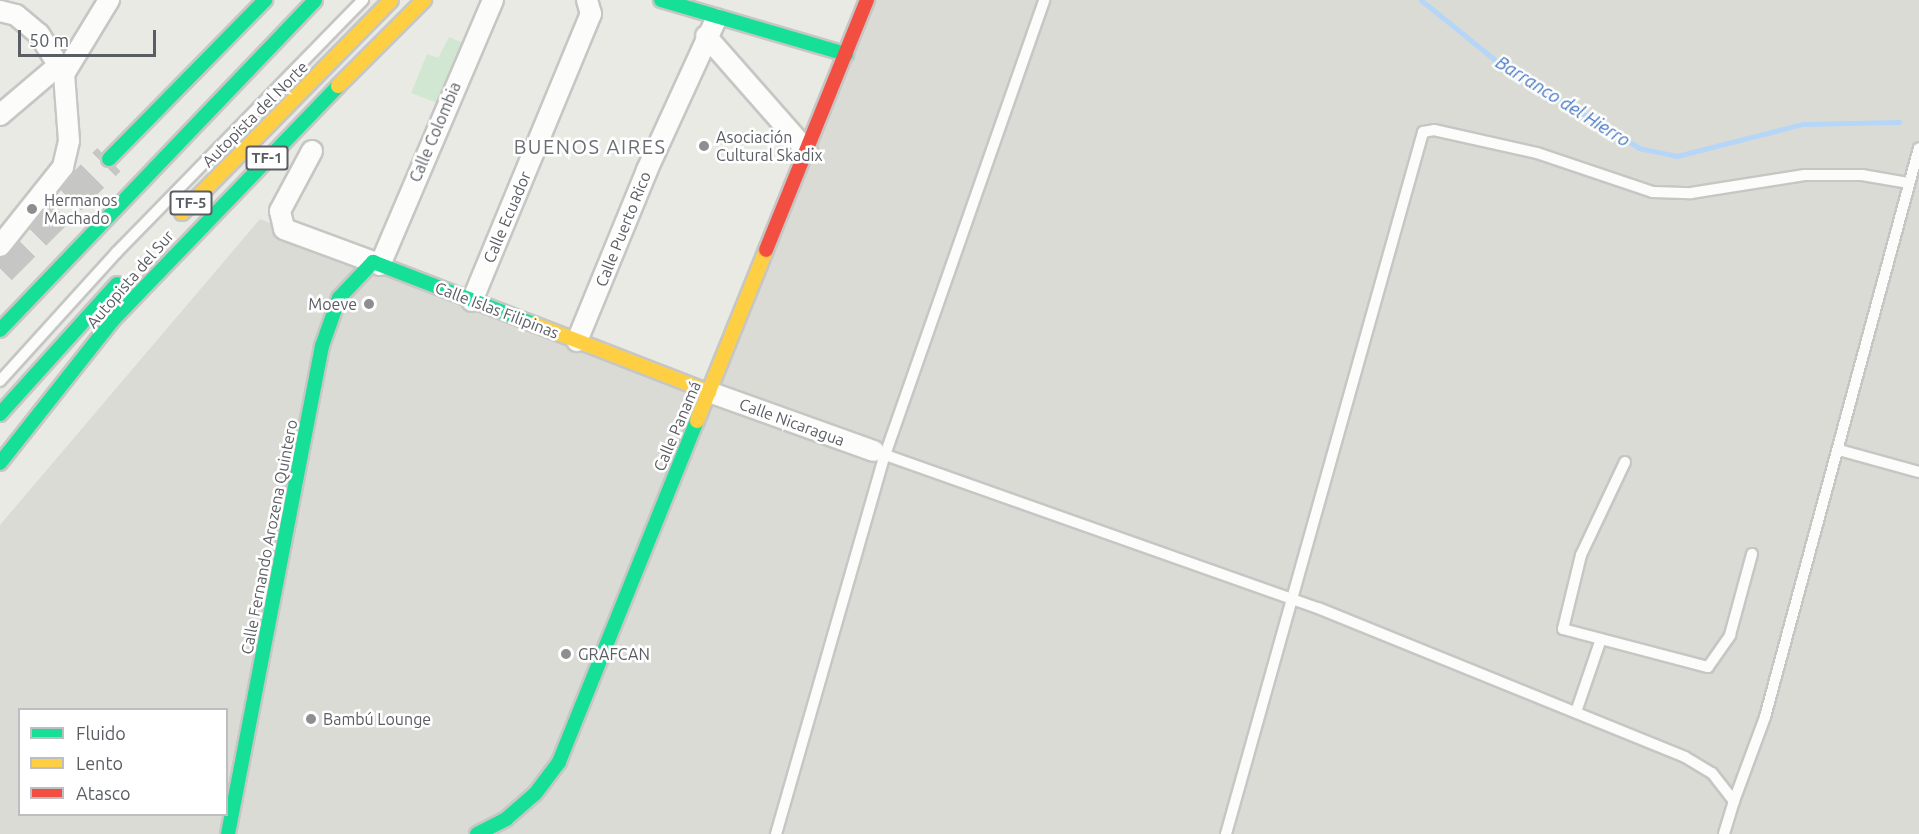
<!DOCTYPE html>
<meta charset="utf-8">
<style>
body{margin:0}
#map{position:relative;width:1919px;height:834px;overflow:hidden;background:#eaeae5;font-family:Ubuntu,sans-serif}
div>[style]{position:absolute}
.industrial>*{inset:0;background:#dbdbd6}
.green>*{inset:0;background:#d2e7d1}
.stream>*{height:5px;margin:-2.5px;padding:0 2.5px;transform-origin:2.5px;border-radius:2.5px;background:#b6d6f7}
.highway-tunnel>*{height:33px;margin-top:-16.5px;transform-origin:0;background:repeating-linear-gradient(90deg,#c6c7c4 0 33px,transparent 0 49px)}
.roads{filter:drop-shadow(2px 0 #c6c7c5) drop-shadow(-2px 0 #c6c7c5) drop-shadow(0 2px #c6c7c5) drop-shadow(0 -2px #c6c7c5)}
.lane>*{height:10px;margin:-5px;padding:0 5px;transform-origin:5px;border-radius:5px;background:#fcfcfb}
.street>*{height:20px;margin:-10px;padding:0 10px;transform-origin:10px;border-radius:10px;background:#fcfcfb}
.fast>*{height:14px;margin:-7px;padding:0 7px;transform-origin:7px;border-radius:7px;background:#16e098}
.slow>*{height:14px;margin:-7px;padding:0 7px;transform-origin:7px;border-radius:7px;background:#ffcf43}
.jam>*{height:14px;margin:-7px;padding:0 7px;transform-origin:7px;border-radius:7px;background:#f24e42}
.dots>*{width:16px;height:16px;translate:-50% -50%;box-sizing:border-box;border:3px solid #fff;border-radius:50%}
span{translate:-50% -50%;white-space:nowrap;text-align:center;line-height:1.15;-webkit-text-stroke:5px #fff;paint-order:stroke}
.shield-label span{padding:2px 4px;background:#fff;border:2px solid;border-radius:4px;-webkit-text-stroke-width:0}
.shield-label{font-size:15px;color:#5a5d63;font-weight:700}
.street-label{font-size:16px;color:#5a5d63}
.poi-label{font-size:16px;color:#5a5d63}
.left{translate:0 -50%;text-align:left}
.right{translate:-100% -50%;text-align:right}
.water-label{font-size:18px;color:#4376c2;font-style:italic}
.quarter-label{font-size:20px;color:#6b6f75;letter-spacing:1.5px}
.legend{position:absolute;left:18px;top:708px;width:210px;height:108px;box-sizing:border-box;background:#fff;border:2px solid #bdbec1;margin:0;padding:8px 10px;list-style:none;font-size:18px;color:#5a5d63}
.legend li{display:flex;align-items:center;gap:12px;height:30px}
.legend b{width:30px;border:2px solid #bdbec1}
.scale{position:absolute;left:18px;top:30px;width:138px;height:27px;box-sizing:border-box;border:3px solid #5a5d63;border-top:0;padding-left:8px;font-size:18px;line-height:21px;white-space:nowrap;color:#5a5d63;-webkit-text-stroke:4px #fff;paint-order:stroke}
</style>
<div id="map">
<div class="industrial">
<i style="clip-path:polygon(evenodd,867px 0,1919px 0,1919px 834px,0 834px,0 525px,260px 219px,709px 392px,867px 0,20px 710px,226px 710px,226px 814px,20px 814px,20px 710px)"></i>
</div>
<div class="green">
<i style="clip-path:polygon(449px 37px,463px 43px,437px 103px,411px 93px,427px 54px,438px 58px)"></i>
</div>
<div class="stream">
<i style="left:1421px;top:0;width:102px;rotate:39deg"></i>
<i style="left:1500px;top:64px;width:162px;rotate:31.1deg"></i>
<i style="left:1639px;top:148px;width:39px;rotate:12deg"></i>
<i style="left:1677px;top:156px;width:130px;rotate:-14.3deg"></i>
<i style="left:1803px;top:124px;width:96px;rotate:-1.2deg"></i>
</div>
<div class="highway-tunnel">
<i style="left:0;top:268px;width:154px;rotate:-45deg"></i>
</div>
<div class="roads">
<div class="lane">
<i style="left:0;top:381px;width:173px;rotate:-47.8deg"></i>
<i style="left:116px;top:253px;width:354px;rotate:-45.7deg"></i>
<i style="left:1839px;top:450px;width:83px;rotate:15.4deg"></i>
<i style="left:874px;top:451px;width:471px;rotate:19.5deg"></i>
<i style="left:1318px;top:608px;width:396px;rotate:22.1deg"></i>
<i style="left:1685px;top:757px;width:31px;rotate:31deg"></i>
<i style="left:1712px;top:773px;width:36px;rotate:52deg"></i>
<i style="left:1734px;top:801px;width:34px;rotate:107deg"></i>
<i style="left:1625px;top:462px;width:103px;rotate:115.3deg"></i>
<i style="left:1581px;top:555px;width:76px;rotate:103.7deg"></i>
<i style="left:1563px;top:629px;width:150px;rotate:14.7deg"></i>
<i style="left:1708px;top:667px;width:39px;rotate:-55deg"></i>
<i style="left:1730px;top:635px;width:84px;rotate:-74.8deg"></i>
<i style="left:1576px;top:712px;width:77px;rotate:-71.1deg"></i>
<i style="left:1734px;top:801px;width:90px;rotate:-69.7deg"></i>
<i style="left:1765px;top:717px;width:589px;rotate:-74.86deg"></i>
<i style="left:776px;top:834px;width:394px;rotate:-74deg"></i>
<i style="left:885px;top:455px;width:482px;rotate:-70.7deg"></i>
<i style="left:1226px;top:834px;width:729px;rotate:-74.32deg"></i>
<i style="left:1423px;top:132px;width:11px;rotate:-10deg"></i>
<i style="left:1434px;top:130px;width:106px;rotate:12.6deg"></i>
<i style="left:1537px;top:153px;width:122px;rotate:18.6deg"></i>
<i style="left:1653px;top:192px;width:38px;rotate:2deg"></i>
<i style="left:1691px;top:193px;width:115px;rotate:-9deg"></i>
<i style="left:1805px;top:175px;width:57px"></i>
<i style="left:1862px;top:175px;width:48px;rotate:9.7deg"></i>
</div>
<div class="street">
<i style="left:0;top:11px;width:16px;rotate:14deg"></i>
<i style="left:16px;top:15px;width:30px;rotate:40deg"></i>
<i style="left:39px;top:34px;width:47px;rotate:58deg"></i>
<i style="left:64px;top:74px;width:67px;rotate:85.7deg"></i>
<i style="left:69px;top:141px;width:27px;rotate:103deg"></i>
<i style="left:63px;top:167px;width:101px;rotate:128.6deg"></i>
<i style="left:706px;top:36px;width:153px;rotate:48.7deg"></i>
<i style="left:64px;top:74px;width:87px;rotate:-58.7deg"></i>
<i style="left:0;top:115px;width:77px;rotate:-40.3deg"></i>
<i style="left:312px;top:151px;width:68px;rotate:118.1deg"></i>
<i style="left:280px;top:211px;width:18px;rotate:77deg"></i>
<i style="left:284px;top:229px;width:95px;rotate:20.3deg"></i>
<i style="left:380px;top:265px;width:288px;rotate:-66.9deg"></i>
<i style="left:472px;top:301px;width:311px;rotate:-67.5deg"></i>
<i style="left:591px;top:14px;width:15px;rotate:-106deg"></i>
<i style="left:577px;top:341px;width:185px;rotate:-67.7deg"></i>
<i style="left:647px;top:170px;width:166px;rotate:-65.4deg"></i>
<i style="left:709px;top:392px;width:175px;rotate:19.7deg"></i>
</div>
<div class="fast">
<i style="left:661px;top:0;width:193px;rotate:16.3deg"></i>
<i style="left:109px;top:159px;width:223px;rotate:-45.5deg"></i>
<i style="left:0;top:330px;width:456px;rotate:-46.3deg"></i>
<i style="left:0;top:414px;width:175px;rotate:-48deg"></i>
<i style="left:0;top:463px;width:182px;rotate:-51.7deg"></i>
<i style="left:113px;top:320px;width:325px;rotate:-46.1deg"></i>
<i style="left:228px;top:834px;width:497px;rotate:-79.1deg"></i>
<i style="left:322px;top:346px;width:51px;rotate:-70.5deg"></i>
<i style="left:339px;top:298px;width:50px;rotate:-46.6deg"></i>
<i style="left:373px;top:262px;width:173px;rotate:21.1deg"></i>
<i style="left:477px;top:834px;width:33px;rotate:-27deg"></i>
<i style="left:506px;top:819px;width:38px;rotate:-41deg"></i>
<i style="left:535px;top:794px;width:40px;rotate:-53deg"></i>
<i style="left:559px;top:762px;width:368px;rotate:-68deg"></i>
</div>
<div class="slow">
<i style="left:338px;top:86px;width:122px;rotate:-45deg"></i>
<i style="left:182px;top:213px;width:298px;rotate:-45.5deg"></i>
<i style="left:534px;top:324px;width:188px;rotate:21.2deg"></i>
<i style="left:697px;top:421px;width:184px;rotate:-68deg"></i>
</div>
<div class="jam">
<i style="left:766px;top:250px;width:270px;rotate:-68deg"></i>
</div>
</div>
<div class="dots">
<i style="left:704px;top:146px;background:#8c8e90"></i>
<i style="left:32px;top:209px;background:#8c8e90"></i>
<i style="left:369px;top:304px;background:#8c8e90"></i>
<i style="left:566px;top:654px;background:#8c8e90"></i>
<i style="left:311px;top:719px;background:#8c8e90"></i>
</div>
<div class="shield-label">
<span style="left:267px;top:158px">TF-1</span>
<span style="left:191px;top:203px">TF-5</span>
</div>
<div class="street-label">
<span style="left:255px;top:114px;rotate:-45deg">Autopista del Norte</span>
<span style="left:435px;top:132px;rotate:-67deg">Calle Colombia</span>
<span style="left:507px;top:217px;rotate:-67deg">Calle Ecuador</span>
<span style="left:623px;top:229px;rotate:-68deg">Calle Puerto Rico</span>
<span style="left:130px;top:279px;rotate:-49deg">Autopista del Sur</span>
<span style="left:497px;top:310px;rotate:21deg">Calle Islas Filipinas</span>
<span style="left:792px;top:422px;rotate:20deg">Calle Nicaragua</span>
<span style="left:677px;top:426px;rotate:-67deg">Calle Panamá</span>
<span style="left:269px;top:537px;rotate:-79deg">Calle Fernando Arozena Quintero</span>
</div>
<div class="poi-label">
<span class="left" style="left:716px;top:146px">Asociación<br>Cultural Skadix</span>
<span class="left" style="left:44px;top:209px">Hermanos<br>Machado</span>
<span class="right" style="left:357px;top:304px">Moeve</span>
<span class="left" style="left:578px;top:654px">GRAFCAN</span>
<span class="left" style="left:323px;top:719px">Bambú Lounge</span>
</div>
<div class="water-label">
<span style="left:1563px;top:101px;rotate:32deg">Barranco del Hierro</span>
</div>
<div class="quarter-label">
<span style="left:590px;top:146px">BUENOS AIRES</span>
</div>
<ul class="legend">
<li><b style="height:8px;background:#16e098"></b>Fluido</li>
<li><b style="height:8px;background:#ffcf43"></b>Lento</li>
<li><b style="height:8px;background:#f24e42"></b>Atasco</li>
</ul>
<div class="scale">50 m</div>
</div>
